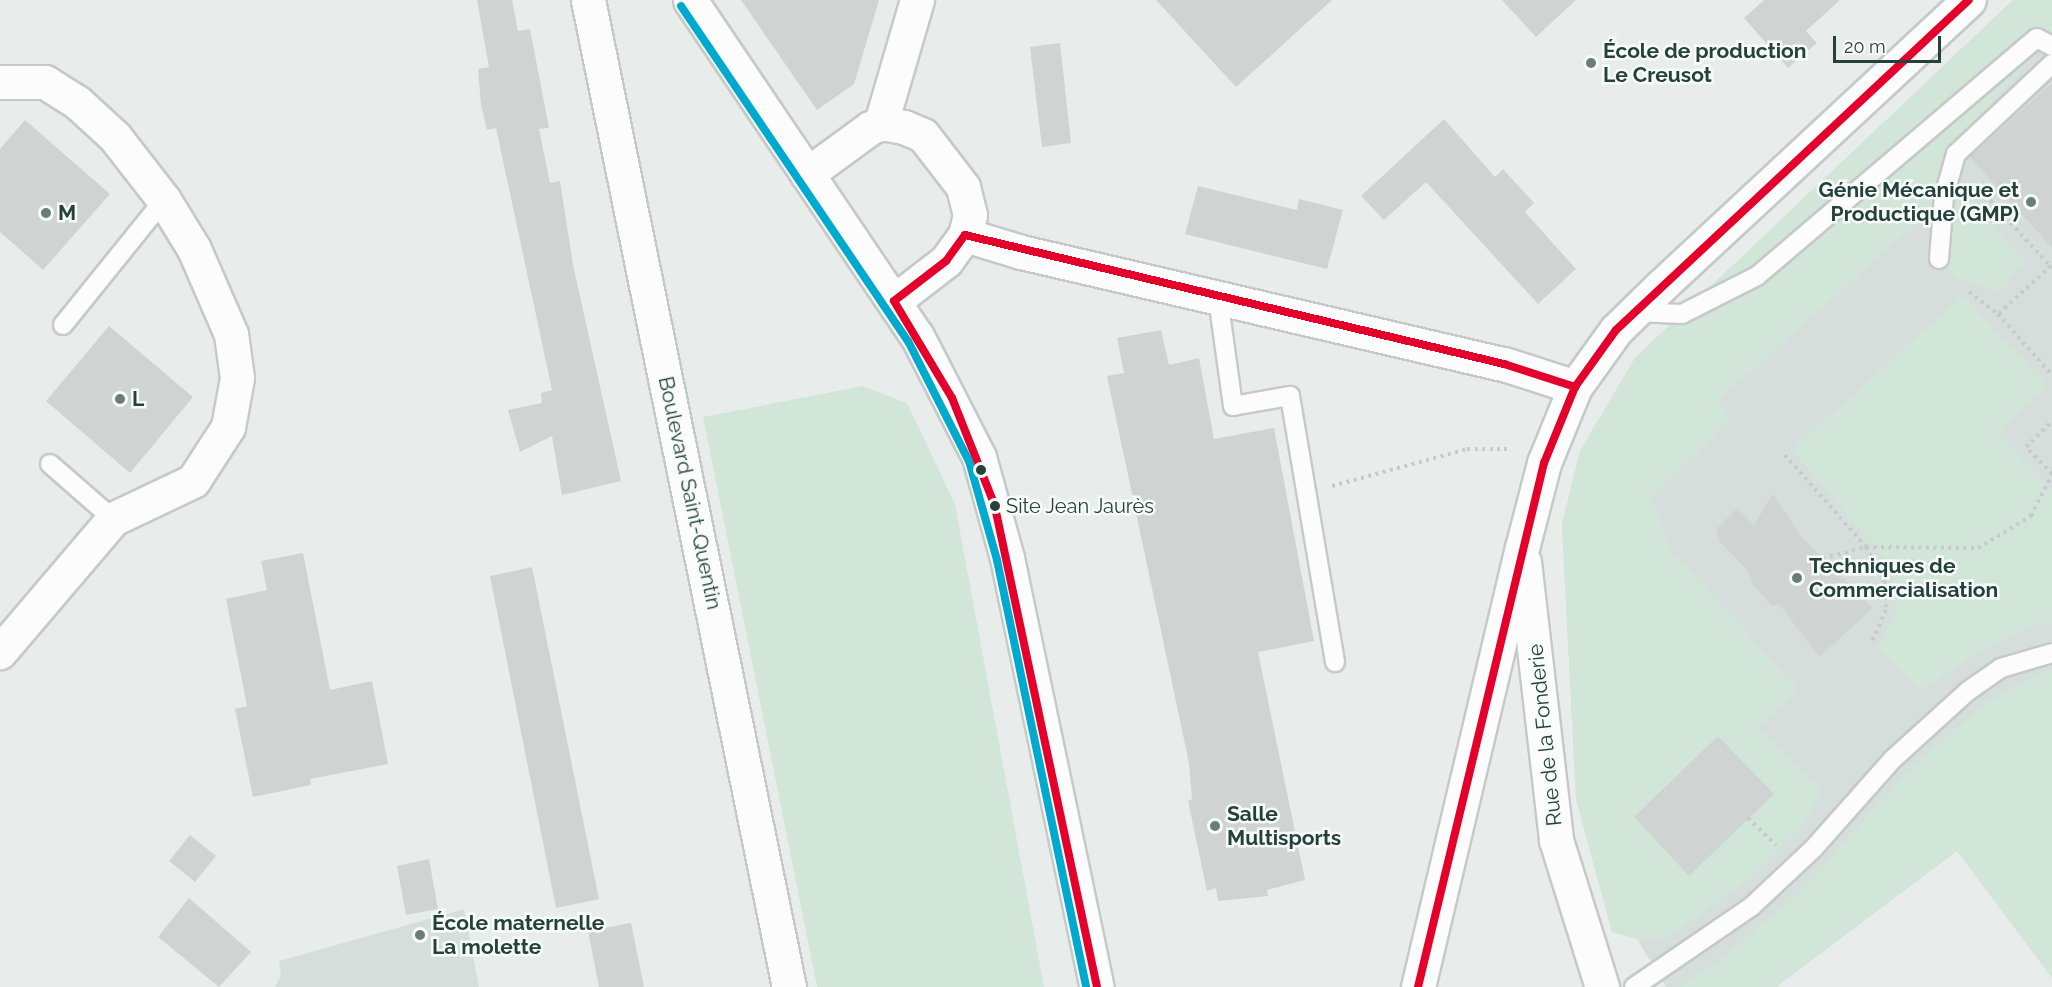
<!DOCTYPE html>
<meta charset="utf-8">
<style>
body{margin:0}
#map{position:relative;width:2052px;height:987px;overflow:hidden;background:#e8edeb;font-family:Raleway,sans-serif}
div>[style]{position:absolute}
.built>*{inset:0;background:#d6dedb}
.green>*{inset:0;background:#d1e6d8}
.building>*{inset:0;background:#cfd4d2}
.path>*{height:4px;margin-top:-2px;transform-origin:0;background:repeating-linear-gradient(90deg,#c3ccca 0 3px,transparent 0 7.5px)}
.roads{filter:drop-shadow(2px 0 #c5cac8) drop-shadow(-2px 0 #c5cac8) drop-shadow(0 2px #c5cac8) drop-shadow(0 -2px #c5cac8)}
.service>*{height:18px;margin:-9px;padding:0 9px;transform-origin:9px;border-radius:9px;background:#fcfcfc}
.minor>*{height:33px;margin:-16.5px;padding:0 16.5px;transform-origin:16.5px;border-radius:16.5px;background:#fcfcfc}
.tertiary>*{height:33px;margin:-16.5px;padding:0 16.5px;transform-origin:16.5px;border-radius:16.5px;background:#fcfcfc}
.secondary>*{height:33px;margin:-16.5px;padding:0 16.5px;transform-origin:16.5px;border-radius:16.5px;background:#fcfcfc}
.bus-1>*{height:8px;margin:-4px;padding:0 4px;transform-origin:4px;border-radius:4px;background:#e4002b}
.bus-2>*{height:8px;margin:-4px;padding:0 4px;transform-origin:4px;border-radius:4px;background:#00a9ce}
.dots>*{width:16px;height:16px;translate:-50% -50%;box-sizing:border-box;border:3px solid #f7fbf9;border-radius:50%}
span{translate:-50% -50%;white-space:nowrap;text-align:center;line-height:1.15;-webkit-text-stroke:5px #f7fbf9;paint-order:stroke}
.bus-label{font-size:20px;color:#24423a}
.left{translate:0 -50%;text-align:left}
.poi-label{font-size:21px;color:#24423a;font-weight:700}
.right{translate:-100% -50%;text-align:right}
.street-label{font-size:21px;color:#24423a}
.scale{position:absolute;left:1833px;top:36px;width:108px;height:27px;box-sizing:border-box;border:3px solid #24423a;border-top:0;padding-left:8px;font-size:18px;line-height:21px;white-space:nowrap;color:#24423a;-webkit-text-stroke:4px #f7fbf9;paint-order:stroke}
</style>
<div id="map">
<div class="built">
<i style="clip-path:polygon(2013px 0,2052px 0,2052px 978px,1957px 851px,1776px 987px,1666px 987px,1637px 939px,1612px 932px,1576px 799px,1562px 524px,1580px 451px,1635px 358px)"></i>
<i style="clip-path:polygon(464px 909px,479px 987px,275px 987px,281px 975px,279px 961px)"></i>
</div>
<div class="green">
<i style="clip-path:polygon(2013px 0,2052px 0,2052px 36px,1954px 145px,1929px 221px,1912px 227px,1717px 401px,1731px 418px,1651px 499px,1672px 552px,1799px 690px,1760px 728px,1822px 790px,1804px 823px,1743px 884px,1668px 937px,1637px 939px,1612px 932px,1576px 799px,1562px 524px,1580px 451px,1635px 358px)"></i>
<i style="clip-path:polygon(1960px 184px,2025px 262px,1999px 291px,1956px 278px,1942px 262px)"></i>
<i style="clip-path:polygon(1963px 296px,2047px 386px,1997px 432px,2052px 492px,2052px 623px,2028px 626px,1968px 658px,1922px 691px,1878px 647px,1896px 611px,1892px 567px,1792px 450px)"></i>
<i style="clip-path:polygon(863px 386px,907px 403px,955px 504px,1044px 987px,817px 987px,703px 417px)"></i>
<i style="clip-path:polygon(2052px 668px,2052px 978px,1957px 851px,1776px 987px,1679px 987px,1713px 966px,1801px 891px,1910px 769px,1986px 703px)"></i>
</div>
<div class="building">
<i style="clip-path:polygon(477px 0,512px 0,518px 31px,530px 29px,549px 128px,539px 129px,550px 183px,560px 181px,573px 265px,621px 481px,562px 495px,552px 436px,520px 452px,508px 410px,542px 403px,541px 393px,552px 390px,496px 128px,487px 130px,481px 105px,478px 69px,489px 67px)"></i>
<i style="clip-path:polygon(741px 0,879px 0,854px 84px,817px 110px)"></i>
<i style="clip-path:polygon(1156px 0,1332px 0,1236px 87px)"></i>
<i style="clip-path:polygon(1502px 0,1576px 0,1536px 37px)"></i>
<i style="clip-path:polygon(1764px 0,1840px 0,1806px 31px,1817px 43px,1788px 68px,1744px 18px)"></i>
<i style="clip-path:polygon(1060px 43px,1071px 143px,1042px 147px,1030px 47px)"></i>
<i style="clip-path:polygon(2052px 83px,2052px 248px,1970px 157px)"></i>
<i style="clip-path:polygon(1444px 119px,1495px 177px,1503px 169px,1534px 203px,1525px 212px,1576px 269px,1538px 304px,1426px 182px,1384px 220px,1361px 196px)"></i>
<i style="clip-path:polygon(25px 120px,110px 194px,43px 270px,0 232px,0 149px)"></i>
<i style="clip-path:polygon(1198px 186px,1297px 210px,1299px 199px,1343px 210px,1327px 269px,1185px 234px)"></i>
<i style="clip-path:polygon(109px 326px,193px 397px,130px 473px,46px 401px)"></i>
<i style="clip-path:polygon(1161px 330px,1169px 365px,1199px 358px,1214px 439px,1274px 428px,1314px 641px,1258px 652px,1305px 880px,1267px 890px,1268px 896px,1218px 901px,1216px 888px,1207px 891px,1188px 801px,1192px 799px,1189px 763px,1107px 376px,1124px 373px,1117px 338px)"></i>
<i style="clip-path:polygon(1773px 494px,1801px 536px,1873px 608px,1819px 657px,1779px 604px,1772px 606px,1752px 584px,1749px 572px,1720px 542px,1716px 529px,1737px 508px,1754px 525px)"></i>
<i style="clip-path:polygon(303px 553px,330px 690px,372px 681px,388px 764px,310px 779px,311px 785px,253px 797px,235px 709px,247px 706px,226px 599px,267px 590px,261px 561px)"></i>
<i style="clip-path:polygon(532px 567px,599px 899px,556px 908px,490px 576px)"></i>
<i style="clip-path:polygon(1718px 736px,1774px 794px,1689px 876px,1634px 817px)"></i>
<i style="clip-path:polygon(190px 835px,216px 856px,195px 882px,169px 861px)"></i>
<i style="clip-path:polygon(429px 859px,438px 909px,406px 915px,397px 866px)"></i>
<i style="clip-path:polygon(189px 898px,251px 952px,219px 987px,158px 937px)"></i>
<i style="clip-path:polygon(631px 923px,644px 987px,599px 987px,588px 931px)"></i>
</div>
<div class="path">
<i style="left:1975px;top:184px;width:113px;rotate:47.5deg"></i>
<i style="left:2051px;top:266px;width:72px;rotate:137.8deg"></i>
<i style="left:1998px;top:314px;width:81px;rotate:48.5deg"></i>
<i style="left:1969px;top:292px;width:36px;rotate:37deg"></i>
<i style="left:1785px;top:455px;width:123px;rotate:48.6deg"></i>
<i style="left:1866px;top:547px;width:40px;rotate:62deg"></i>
<i style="left:1885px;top:582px;width:28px;rotate:88deg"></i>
<i style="left:1886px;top:610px;width:34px;rotate:114deg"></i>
<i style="left:1332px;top:486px;width:140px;rotate:-15.3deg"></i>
<i style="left:1467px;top:449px;width:43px"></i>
<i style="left:1823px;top:558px;width:44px;rotate:-14.3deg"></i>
<i style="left:1866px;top:547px;width:112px;rotate:0.5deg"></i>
<i style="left:1978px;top:548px;width:62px;rotate:-31.1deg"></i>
<i style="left:2031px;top:516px;width:47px;rotate:-63.4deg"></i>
<i style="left:2052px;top:474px;width:37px;rotate:-134deg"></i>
<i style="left:2026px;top:447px;width:37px;rotate:-45deg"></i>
<i style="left:1748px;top:818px;width:39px;rotate:44deg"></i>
</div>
<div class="roads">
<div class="service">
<i style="left:1939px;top:259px;width:63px;rotate:-85.5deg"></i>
<i style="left:1944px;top:196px;width:44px;rotate:-74.1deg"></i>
<i style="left:1956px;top:154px;width:132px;rotate:-43.2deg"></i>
<i style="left:1218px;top:298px;width:109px;rotate:82.1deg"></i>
<i style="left:1233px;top:406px;width:58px;rotate:-10deg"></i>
<i style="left:1290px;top:396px;width:270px;rotate:80.4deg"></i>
<i style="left:1635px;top:312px;width:47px;rotate:2.4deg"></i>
<i style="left:1682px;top:314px;width:84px;rotate:-26.9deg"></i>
<i style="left:1757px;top:276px;width:367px;rotate:-40.4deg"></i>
<i style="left:2037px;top:38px;width:17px;rotate:28deg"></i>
<i style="left:63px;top:325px;width:161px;rotate:-51.1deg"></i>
<i style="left:50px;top:464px;width:84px;rotate:41.1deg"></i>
<i style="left:1634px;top:987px;width:142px;rotate:-34.4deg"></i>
<i style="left:1751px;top:907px;width:85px;rotate:-43.1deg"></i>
<i style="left:1813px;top:849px;width:120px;rotate:-48.4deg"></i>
<i style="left:1893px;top:759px;width:101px;rotate:-42.2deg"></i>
<i style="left:1968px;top:691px;width:40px;rotate:-34.9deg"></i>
<i style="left:2001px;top:668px;width:53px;rotate:-16.4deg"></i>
</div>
<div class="minor">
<i style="left:588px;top:0;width:1007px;rotate:78.49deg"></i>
<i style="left:0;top:82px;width:45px"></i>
<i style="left:45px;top:82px;width:38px;rotate:32deg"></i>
<i style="left:77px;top:102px;width:52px;rotate:42.6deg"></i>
<i style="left:115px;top:137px;width:80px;rotate:52.1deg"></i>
<i style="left:164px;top:200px;width:57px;rotate:58.5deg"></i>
<i style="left:194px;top:249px;width:93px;rotate:66.5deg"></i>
<i style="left:231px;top:334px;width:44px;rotate:82.2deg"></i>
<i style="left:237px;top:378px;width:50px;rotate:100.4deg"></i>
<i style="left:228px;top:427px;width:64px;rotate:122.9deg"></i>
<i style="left:193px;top:481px;width:89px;rotate:154.6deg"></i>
<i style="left:113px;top:519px;width:175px;rotate:130.4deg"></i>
<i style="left:881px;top:123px;width:128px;rotate:-73.7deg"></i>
<i style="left:807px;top:174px;width:78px;rotate:-36.1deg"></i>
<i style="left:870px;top:128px;width:12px;rotate:-24deg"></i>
<i style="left:881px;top:123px;width:23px;rotate:10deg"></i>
<i style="left:904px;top:127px;width:21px;rotate:23deg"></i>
<i style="left:923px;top:135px;width:66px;rotate:52.4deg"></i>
<i style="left:963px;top:187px;width:29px;rotate:76deg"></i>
<i style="left:970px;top:215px;width:21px;rotate:104deg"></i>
<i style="left:1524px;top:562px;width:280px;rotate:83.4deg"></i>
<i style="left:1556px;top:840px;width:154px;rotate:72.6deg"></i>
<i style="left:1418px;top:987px;width:451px;rotate:-76.7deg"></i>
<i style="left:1522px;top:548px;width:88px;rotate:-75.5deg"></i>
<i style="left:1544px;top:463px;width:82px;rotate:-67.8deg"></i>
</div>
<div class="tertiary">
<i style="left:894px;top:301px;width:66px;rotate:-37.6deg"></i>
<i style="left:946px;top:261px;width:32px;rotate:-54deg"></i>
<i style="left:965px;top:235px;width:59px;rotate:16.9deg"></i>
<i style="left:1021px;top:252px;width:496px;rotate:13.1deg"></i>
<i style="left:1504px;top:364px;width:75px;rotate:17.9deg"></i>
<i style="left:1575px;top:387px;width:70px;rotate:-54.3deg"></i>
<i style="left:1616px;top:330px;width:63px;rotate:-44.4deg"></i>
<i style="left:1661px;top:286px;width:420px;rotate:-42.9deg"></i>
</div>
<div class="secondary">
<i style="left:690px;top:0;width:405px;rotate:56deg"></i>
<i style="left:917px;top:336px;width:136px;rotate:62.9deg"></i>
<i style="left:979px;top:457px;width:105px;rotate:74.5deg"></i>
<i style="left:1007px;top:558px;width:438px;rotate:78.2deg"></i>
</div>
</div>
<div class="bus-1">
<i style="left:1097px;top:987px;width:492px;rotate:-102deg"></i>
<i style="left:995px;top:506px;width:116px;rotate:-111.7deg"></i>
<i style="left:952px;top:398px;width:113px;rotate:-120.9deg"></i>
<i style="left:894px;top:301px;width:66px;rotate:-37.6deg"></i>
<i style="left:946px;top:261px;width:32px;rotate:-54deg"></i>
<i style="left:965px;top:235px;width:554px;rotate:13.46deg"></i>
<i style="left:1504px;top:364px;width:75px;rotate:17.9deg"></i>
<i style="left:1418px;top:987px;width:539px;rotate:-76.48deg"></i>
<i style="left:1544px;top:463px;width:82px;rotate:-67.8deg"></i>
<i style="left:1575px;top:387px;width:70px;rotate:-54.3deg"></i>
<i style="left:1616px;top:330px;width:483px;rotate:-43.1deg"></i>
</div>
<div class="bus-2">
<i style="left:681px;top:6px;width:405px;rotate:55.9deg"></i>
<i style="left:908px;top:341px;width:135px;rotate:63.1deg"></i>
<i style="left:969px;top:461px;width:103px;rotate:74.2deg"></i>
<i style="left:997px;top:560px;width:436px;rotate:78.2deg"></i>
</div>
<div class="dots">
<i style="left:1591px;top:63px;background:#697e78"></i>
<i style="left:2031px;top:202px;background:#697e78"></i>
<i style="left:46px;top:213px;background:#697e78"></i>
<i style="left:120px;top:399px;background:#697e78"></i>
<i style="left:981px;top:470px;background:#24423a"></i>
<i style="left:995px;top:506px;background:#24423a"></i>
<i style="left:1797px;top:578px;background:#697e78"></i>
<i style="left:1215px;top:826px;background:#697e78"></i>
<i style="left:420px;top:935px;background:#697e78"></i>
</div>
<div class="bus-label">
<span class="left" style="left:1006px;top:506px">Site Jean Jaurès</span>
</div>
<div class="poi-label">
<span class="left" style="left:1603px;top:63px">École de production<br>Le Creusot</span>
<span class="right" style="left:2019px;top:202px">Génie Mécanique et<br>Productique (GMP)</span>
<span class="left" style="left:58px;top:213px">M</span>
<span class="left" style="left:132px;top:399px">L</span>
<span class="left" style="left:1809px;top:578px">Techniques de<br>Commercialisation</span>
<span class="left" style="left:1227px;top:826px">Salle<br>Multisports</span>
<span class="left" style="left:432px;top:935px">École maternelle<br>La molette</span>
</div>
<div class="street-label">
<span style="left:690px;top:493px;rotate:78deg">Boulevard Saint-Quentin</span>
<span style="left:1545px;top:735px;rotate:-96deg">Rue de la Fonderie</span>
</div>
<div class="scale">20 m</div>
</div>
